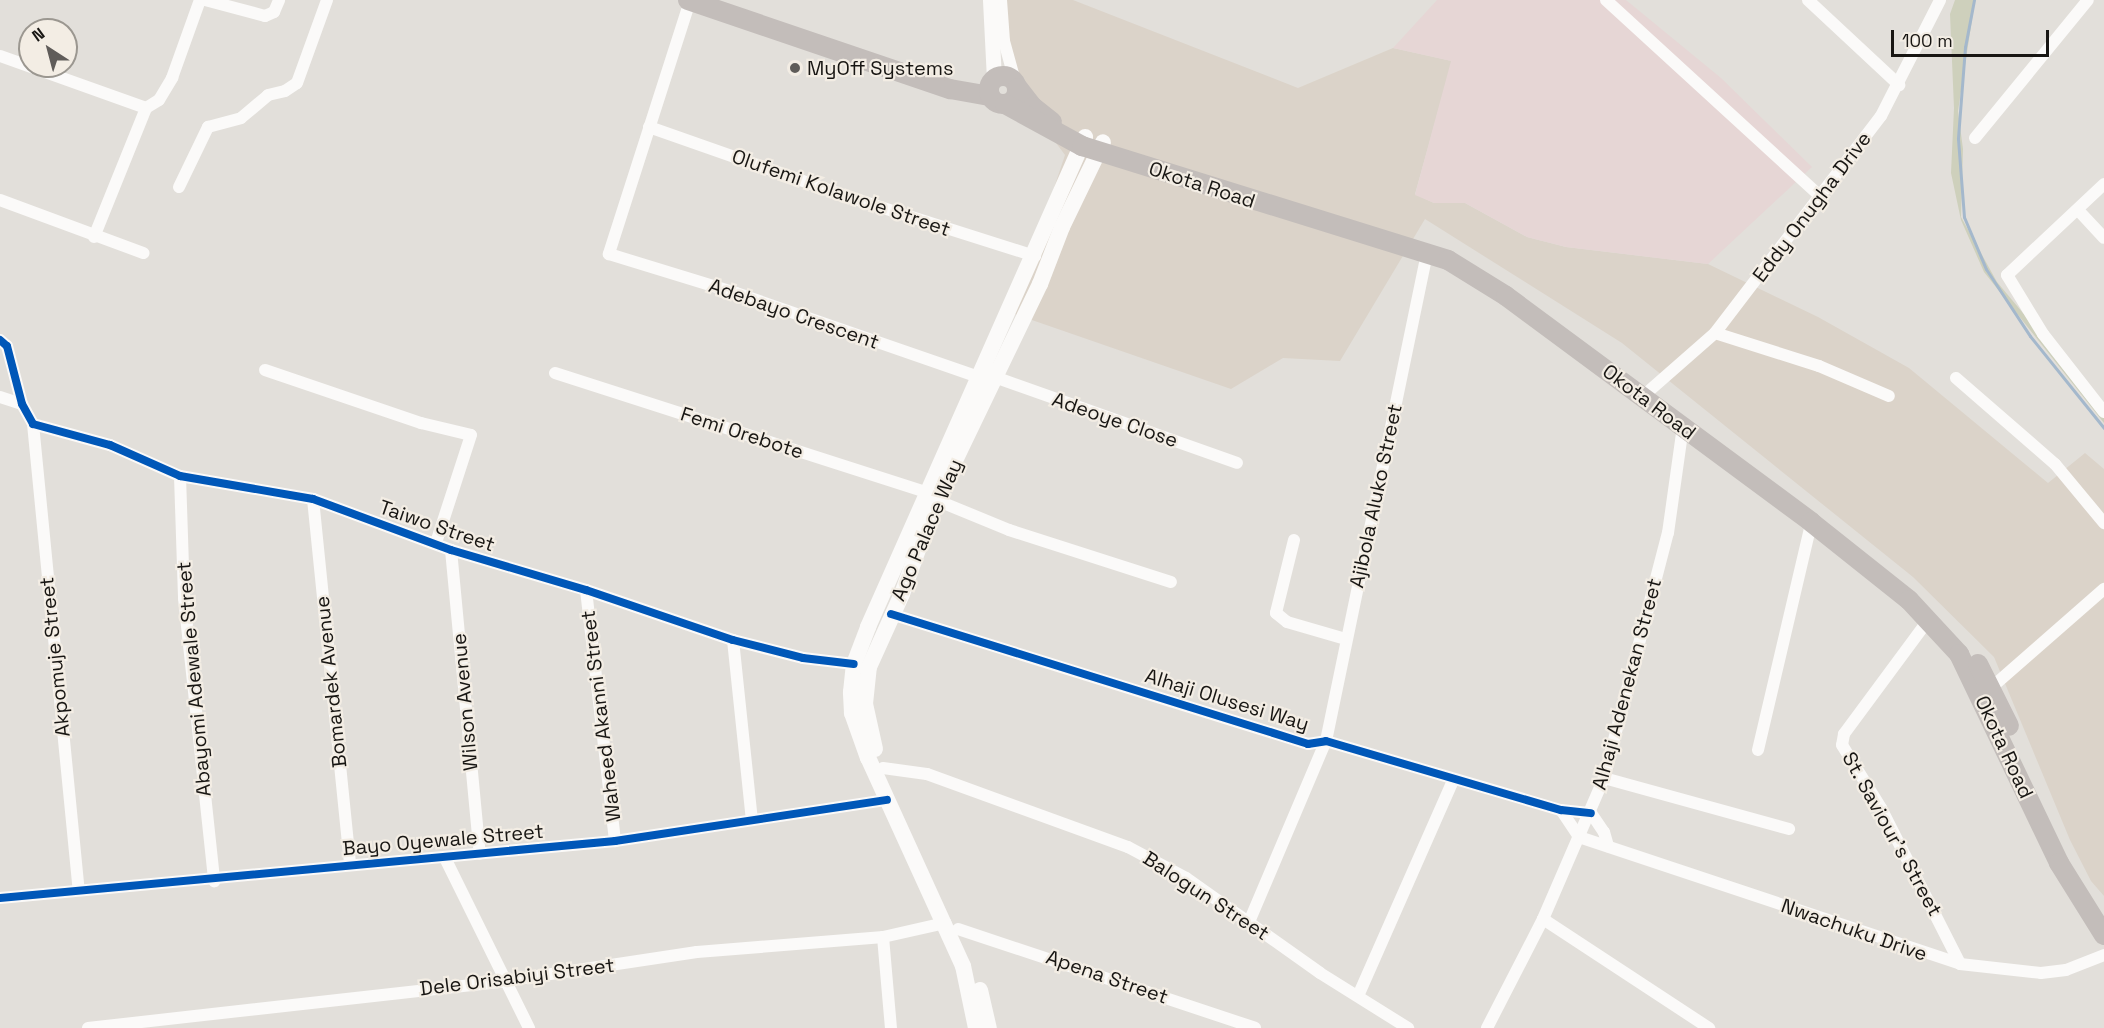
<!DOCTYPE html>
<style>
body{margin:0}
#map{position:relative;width:2104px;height:1028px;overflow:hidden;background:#e2dfda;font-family:"Space Grotesk",sans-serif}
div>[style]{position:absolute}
.built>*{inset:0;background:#dbd3c9}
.education>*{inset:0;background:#e6d6d5}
.green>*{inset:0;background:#ced0bc}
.stream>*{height:3px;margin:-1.5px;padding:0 1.5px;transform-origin:1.5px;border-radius:1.5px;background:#a4b8cc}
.minor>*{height:12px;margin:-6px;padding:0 6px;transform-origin:6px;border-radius:6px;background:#fbfaf9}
.tertiary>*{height:15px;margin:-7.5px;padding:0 7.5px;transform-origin:7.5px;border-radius:7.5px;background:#fbfaf9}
.secondary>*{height:16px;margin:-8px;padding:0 8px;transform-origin:8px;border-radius:8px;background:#fbfaf9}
.primary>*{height:20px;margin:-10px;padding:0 10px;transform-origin:10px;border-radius:10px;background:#c3bdba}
.primary>.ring{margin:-10px;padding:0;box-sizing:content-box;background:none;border:20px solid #c3bdba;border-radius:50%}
.cycleway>*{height:8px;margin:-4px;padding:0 4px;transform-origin:4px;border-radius:4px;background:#0057b8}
.dots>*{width:16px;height:16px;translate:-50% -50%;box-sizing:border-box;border:3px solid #f3ede4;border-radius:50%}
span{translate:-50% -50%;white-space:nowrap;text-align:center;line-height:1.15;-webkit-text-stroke:4.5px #f3ede4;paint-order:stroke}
.poi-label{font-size:20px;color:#181613}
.left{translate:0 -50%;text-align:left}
.street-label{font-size:20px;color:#181613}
.north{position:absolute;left:18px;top:18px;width:60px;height:60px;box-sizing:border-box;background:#f3ede4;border:2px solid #9b9790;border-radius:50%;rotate:324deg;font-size:16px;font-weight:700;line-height:24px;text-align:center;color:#181613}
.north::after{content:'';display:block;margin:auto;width:21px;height:27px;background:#5f5c59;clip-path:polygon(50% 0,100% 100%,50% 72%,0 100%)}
.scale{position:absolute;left:1891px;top:30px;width:158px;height:27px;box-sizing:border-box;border:3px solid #181613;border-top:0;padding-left:8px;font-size:18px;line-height:21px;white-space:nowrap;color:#181613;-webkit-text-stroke:4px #f3ede4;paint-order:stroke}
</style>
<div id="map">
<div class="built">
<i style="clip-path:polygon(1002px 0,1073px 0,1298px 88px,1393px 48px,1452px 61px,1415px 194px,1434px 203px,1465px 203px,1527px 237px,1566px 247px,1708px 264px,1818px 317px,1909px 368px,2048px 483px,2085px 453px,2104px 469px,2104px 896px,2091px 881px,2070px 840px,1994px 657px,1913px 577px,1622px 343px,1425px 219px,1340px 361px,1283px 358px,1231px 389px,1012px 313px,1065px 155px,1016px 89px)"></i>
</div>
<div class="education">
<i style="clip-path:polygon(1437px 0,1626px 0,1721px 78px,1812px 167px,1708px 264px,1566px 247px,1527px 237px,1465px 203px,1434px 203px,1415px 195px,1451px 61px,1393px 48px)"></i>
</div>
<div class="green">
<i style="clip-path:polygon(1955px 0,1975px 0,1958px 111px,1963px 149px,1961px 217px,1997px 282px,2104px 410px,2104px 423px,1984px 272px,1961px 220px,1951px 173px,1954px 108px,1950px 14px)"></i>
</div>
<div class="stream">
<i style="left:1974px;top:0;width:48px;rotate:100.8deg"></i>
<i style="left:1965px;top:47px;width:92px;rotate:94.4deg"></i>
<i style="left:1958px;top:139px;width:78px;rotate:85.6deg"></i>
<i style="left:1964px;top:217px;width:56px;rotate:67.1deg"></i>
<i style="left:1986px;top:269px;width:80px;rotate:56.7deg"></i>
<i style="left:2030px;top:336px;width:118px;rotate:51.2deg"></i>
</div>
<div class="minor">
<i style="left:205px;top:0;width:62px;rotate:14.9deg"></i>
<i style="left:265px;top:16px;width:10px;rotate:-24deg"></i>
<i style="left:274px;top:12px;width:13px;rotate:-67deg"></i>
<i style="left:1001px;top:0;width:41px;rotate:85.8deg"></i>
<i style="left:1004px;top:41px;width:41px;rotate:74.6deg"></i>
<i style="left:1606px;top:0;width:290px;rotate:42.5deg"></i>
<i style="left:1808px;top:0;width:125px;rotate:43deg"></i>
<i style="left:690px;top:1px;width:266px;rotate:107.8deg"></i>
<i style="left:609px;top:254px;width:133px;rotate:17.1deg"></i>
<i style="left:736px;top:293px;width:256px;rotate:19.1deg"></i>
<i style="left:0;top:56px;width:155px;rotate:19.6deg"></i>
<i style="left:649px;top:127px;width:218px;rotate:19.3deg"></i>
<i style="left:855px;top:199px;width:189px;rotate:17.6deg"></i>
<i style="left:1975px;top:138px;width:178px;rotate:-50.7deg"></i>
<i style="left:2104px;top:184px;width:133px;rotate:136.8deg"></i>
<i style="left:2007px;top:275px;width:69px;rotate:58.6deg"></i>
<i style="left:2043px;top:334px;width:99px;rotate:52deg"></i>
<i style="left:179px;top:187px;width:67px;rotate:-64.2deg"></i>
<i style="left:208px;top:127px;width:34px;rotate:-15deg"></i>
<i style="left:241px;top:118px;width:35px;rotate:-40deg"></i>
<i style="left:268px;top:95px;width:17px;rotate:-13deg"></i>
<i style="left:285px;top:91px;width:14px;rotate:-34deg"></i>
<i style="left:297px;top:83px;width:88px;rotate:-70.1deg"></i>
<i style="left:0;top:200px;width:153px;rotate:20.3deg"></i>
<i style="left:2078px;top:210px;width:38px;rotate:47deg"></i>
<i style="left:94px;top:237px;width:139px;rotate:-68deg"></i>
<i style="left:146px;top:108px;width:15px;rotate:-32deg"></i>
<i style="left:159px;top:100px;width:26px;rotate:-59deg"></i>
<i style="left:172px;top:78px;width:83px;rotate:-70.3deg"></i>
<i style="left:1715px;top:333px;width:109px;rotate:17.6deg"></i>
<i style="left:1819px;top:366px;width:76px;rotate:23.2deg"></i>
<i style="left:0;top:340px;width:9px;rotate:41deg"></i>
<i style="left:7px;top:346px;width:60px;rotate:75.5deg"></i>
<i style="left:22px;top:404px;width:23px;rotate:61deg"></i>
<i style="left:33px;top:424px;width:80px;rotate:15.3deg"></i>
<i style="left:110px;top:445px;width:77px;rotate:23.9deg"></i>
<i style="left:180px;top:476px;width:135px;rotate:9.8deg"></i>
<i style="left:313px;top:499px;width:147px;rotate:20.3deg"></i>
<i style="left:451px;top:550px;width:141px;rotate:16.5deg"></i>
<i style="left:586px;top:590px;width:155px;rotate:18.8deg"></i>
<i style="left:733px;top:640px;width:72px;rotate:14.4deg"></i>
<i style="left:803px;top:658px;width:51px;rotate:6.7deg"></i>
<i style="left:265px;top:370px;width:165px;rotate:18.8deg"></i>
<i style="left:421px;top:423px;width:51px;rotate:13.5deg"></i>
<i style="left:471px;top:435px;width:114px;rotate:108deg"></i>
<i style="left:555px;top:373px;width:393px;rotate:17.8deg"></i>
<i style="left:989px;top:375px;width:263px;rotate:19.5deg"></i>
<i style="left:1956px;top:378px;width:131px;rotate:41deg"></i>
<i style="left:2055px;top:464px;width:77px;rotate:50.3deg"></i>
<i style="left:1650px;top:390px;width:86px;rotate:-41.2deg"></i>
<i style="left:1715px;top:333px;width:273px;rotate:-52.6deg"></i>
<i style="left:1881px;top:116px;width:130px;rotate:-63deg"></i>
<i style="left:0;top:397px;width:23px;rotate:18deg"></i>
<i style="left:33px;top:424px;width:467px;rotate:84.4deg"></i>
<i style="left:180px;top:476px;width:122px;rotate:88.1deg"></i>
<i style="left:184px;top:598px;width:285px;rotate:83.9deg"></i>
<i style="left:313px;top:499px;width:367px;rotate:84.2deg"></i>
<i style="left:936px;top:500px;width:79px;rotate:22.3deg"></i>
<i style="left:1009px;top:530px;width:170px;rotate:17.8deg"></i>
<i style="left:1294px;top:540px;width:75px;rotate:103.9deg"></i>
<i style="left:1276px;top:613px;width:14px;rotate:39deg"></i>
<i style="left:1287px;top:622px;width:61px;rotate:16.1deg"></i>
<i style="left:451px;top:550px;width:305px;rotate:84.6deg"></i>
<i style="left:586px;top:590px;width:253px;rotate:83.4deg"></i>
<i style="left:891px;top:614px;width:437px;rotate:17.3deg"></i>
<i style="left:1308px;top:744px;width:18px;rotate:-9deg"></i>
<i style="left:1326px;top:741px;width:245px;rotate:16.4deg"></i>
<i style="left:1561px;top:810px;width:30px;rotate:6deg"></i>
<i style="left:1929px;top:619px;width:143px;rotate:126.5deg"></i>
<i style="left:1844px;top:734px;width:11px;rotate:100deg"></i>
<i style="left:1842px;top:745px;width:74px;rotate:58.2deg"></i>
<i style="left:1881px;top:808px;width:175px;rotate:63.1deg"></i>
<i style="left:733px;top:640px;width:181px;rotate:84deg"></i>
<i style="left:1992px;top:687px;width:149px;rotate:-41.2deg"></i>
<i style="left:1758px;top:750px;width:237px;rotate:-76.8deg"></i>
<i style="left:883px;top:768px;width:44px;rotate:7.8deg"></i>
<i style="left:927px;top:774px;width:214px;rotate:20deg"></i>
<i style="left:1128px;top:847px;width:66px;rotate:28.1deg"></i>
<i style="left:1186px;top:878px;width:164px;rotate:35.3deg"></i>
<i style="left:1320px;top:973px;width:104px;rotate:32deg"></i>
<i style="left:1604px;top:778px;width:192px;rotate:15.4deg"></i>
<i style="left:1561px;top:810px;width:32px;rotate:56deg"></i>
<i style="left:1591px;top:813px;width:23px;rotate:56deg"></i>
<i style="left:1604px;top:832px;width:15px;rotate:74deg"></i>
<i style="left:1579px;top:837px;width:402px;rotate:18.4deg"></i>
<i style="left:1960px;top:964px;width:81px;rotate:6.3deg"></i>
<i style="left:2041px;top:973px;width:25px;rotate:-7deg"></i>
<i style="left:2066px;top:970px;width:41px;rotate:-21.5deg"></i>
<i style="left:445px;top:858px;width:190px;rotate:63.7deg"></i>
<i style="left:0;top:898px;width:618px;rotate:-5.3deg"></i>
<i style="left:615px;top:841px;width:275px;rotate:-8.6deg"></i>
<i style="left:1543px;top:919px;width:199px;rotate:33.3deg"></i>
<i style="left:1249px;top:922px;width:197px;rotate:-67deg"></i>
<i style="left:1326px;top:741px;width:499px;rotate:-78.3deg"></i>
<i style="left:958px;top:929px;width:313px;rotate:18.4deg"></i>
<i style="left:883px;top:937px;width:91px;rotate:85deg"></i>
<i style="left:1358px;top:996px;width:235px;rotate:-66.2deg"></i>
<i style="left:88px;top:1028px;width:420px;rotate:-6.4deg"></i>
<i style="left:505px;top:981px;width:194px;rotate:-8.6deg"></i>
<i style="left:697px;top:952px;width:187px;rotate:-4.6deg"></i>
<i style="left:883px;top:937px;width:64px;rotate:-12.7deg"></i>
<i style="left:1487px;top:1028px;width:123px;rotate:-62.8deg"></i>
<i style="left:1543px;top:919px;width:154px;rotate:-66.6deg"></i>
<i style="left:1604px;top:778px;width:253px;rotate:-75.4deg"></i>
<i style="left:1668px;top:533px;width:108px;rotate:-82deg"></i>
</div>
<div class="tertiary">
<i style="left:990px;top:0;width:79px;rotate:87.1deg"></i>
</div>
<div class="secondary">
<i style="left:875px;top:749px;width:46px;rotate:-102.5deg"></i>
<i style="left:865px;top:704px;width:37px;rotate:-84deg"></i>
<i style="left:869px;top:667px;width:80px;rotate:-65.7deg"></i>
<i style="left:902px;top:594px;width:100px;rotate:-70.1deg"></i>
<i style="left:936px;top:500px;width:240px;rotate:-64.3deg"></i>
<i style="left:1040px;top:284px;width:61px;rotate:-68.9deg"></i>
<i style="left:1062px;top:227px;width:94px;rotate:-64.2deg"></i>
<i style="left:980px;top:990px;width:39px;rotate:77deg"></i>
<i style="left:976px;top:1028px;width:63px;rotate:-101.8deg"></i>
<i style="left:963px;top:966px;width:229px;rotate:-114.5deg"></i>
<i style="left:868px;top:758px;width:48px;rotate:-109.6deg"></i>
<i style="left:852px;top:713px;width:21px;rotate:-93deg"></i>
<i style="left:851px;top:692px;width:28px;rotate:-84deg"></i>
<i style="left:854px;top:664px;width:40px;rotate:-69deg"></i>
<i style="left:868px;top:627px;width:536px;rotate:-66.11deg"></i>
</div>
<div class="primary">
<i style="left:688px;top:0;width:277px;rotate:18.8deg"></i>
<i style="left:950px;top:89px;width:41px;rotate:9.9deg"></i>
<i class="ring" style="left:989px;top:76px;width:8px;height:8px"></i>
<i style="left:1018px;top:88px;width:24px;rotate:52deg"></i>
<i style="left:1033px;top:107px;width:24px;rotate:38deg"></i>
<i style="left:1005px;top:104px;width:88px;rotate:28.6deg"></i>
<i style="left:1082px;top:146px;width:383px;rotate:17.3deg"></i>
<i style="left:1448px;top:260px;width:68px;rotate:31.8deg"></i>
<i style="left:1506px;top:296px;width:380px;rotate:36.5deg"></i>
<i style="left:1811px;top:522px;width:125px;rotate:38.5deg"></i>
<i style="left:1909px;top:600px;width:74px;rotate:47.2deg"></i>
<i style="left:1959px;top:654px;width:232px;rotate:64.4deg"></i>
<i style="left:2059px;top:863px;width:85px;rotate:58deg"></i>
<i style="left:1978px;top:664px;width:69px;rotate:63.4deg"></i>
</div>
<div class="cycleway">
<i style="left:0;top:340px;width:9px;rotate:41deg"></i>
<i style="left:7px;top:346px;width:60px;rotate:75.5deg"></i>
<i style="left:22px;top:404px;width:23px;rotate:61deg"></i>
<i style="left:33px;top:424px;width:80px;rotate:15.3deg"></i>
<i style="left:110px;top:445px;width:77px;rotate:23.9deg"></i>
<i style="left:180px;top:476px;width:135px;rotate:9.8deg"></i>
<i style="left:313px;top:499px;width:147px;rotate:20.3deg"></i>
<i style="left:451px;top:550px;width:141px;rotate:16.5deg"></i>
<i style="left:586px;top:590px;width:155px;rotate:18.8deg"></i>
<i style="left:733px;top:640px;width:72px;rotate:14.4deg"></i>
<i style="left:803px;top:658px;width:51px;rotate:6.7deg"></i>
<i style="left:891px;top:614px;width:437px;rotate:17.3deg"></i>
<i style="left:1308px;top:744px;width:18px;rotate:-9deg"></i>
<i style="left:1326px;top:741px;width:245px;rotate:16.4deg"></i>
<i style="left:1561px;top:810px;width:30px;rotate:6deg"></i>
<i style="left:0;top:898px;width:618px;rotate:-5.3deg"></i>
<i style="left:615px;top:841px;width:275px;rotate:-8.6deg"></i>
</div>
<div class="dots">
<i style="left:795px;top:68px;background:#5f5c59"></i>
</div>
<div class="poi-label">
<span class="left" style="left:807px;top:68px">MyOff Systems</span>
</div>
<div class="street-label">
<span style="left:1202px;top:185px;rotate:18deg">Okota Road</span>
<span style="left:841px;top:193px;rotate:19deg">Olufemi Kolawole Street</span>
<span style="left:1812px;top:207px;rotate:-53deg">Eddy Onugha Drive</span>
<span style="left:794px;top:314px;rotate:19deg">Adebayo Crescent</span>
<span style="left:1649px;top:402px;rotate:37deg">Okota Road</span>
<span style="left:1115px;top:420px;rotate:19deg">Adeoye Close</span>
<span style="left:742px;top:433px;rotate:18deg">Femi Orebote</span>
<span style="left:1376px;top:496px;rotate:-78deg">Ajibola Aluko Street</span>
<span style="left:437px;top:526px;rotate:19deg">Taiwo Street</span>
<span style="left:927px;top:530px;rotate:-67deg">Ago Palace Way</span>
<span style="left:55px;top:657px;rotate:-96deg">Akpomuje Street</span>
<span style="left:194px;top:679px;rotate:-95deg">Abayomi Adewale Street</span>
<span style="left:331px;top:682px;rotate:-96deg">Bomardek Avenue</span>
<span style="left:1627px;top:684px;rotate:-75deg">Alhaji Adenekan Street</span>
<span style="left:1227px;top:700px;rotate:17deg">Alhaji Olusesi Way</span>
<span style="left:465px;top:702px;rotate:-95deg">Wilson Avenue</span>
<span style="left:601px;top:716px;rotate:-97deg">Waheed Akanni Street</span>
<span style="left:2004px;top:747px;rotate:65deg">Okota Road</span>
<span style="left:1892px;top:834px;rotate:61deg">St. Saviour's Street</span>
<span style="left:443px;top:840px;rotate:-5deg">Bayo Oyewale Street</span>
<span style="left:1206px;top:896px;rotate:33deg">Balogun Street</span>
<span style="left:1854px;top:930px;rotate:19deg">Nwachuku Drive</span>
<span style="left:517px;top:977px;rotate:-7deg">Dele Orisabiyi Street</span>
<span style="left:1107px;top:977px;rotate:19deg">Apena Street</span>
</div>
<div class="north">N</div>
<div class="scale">100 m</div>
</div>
